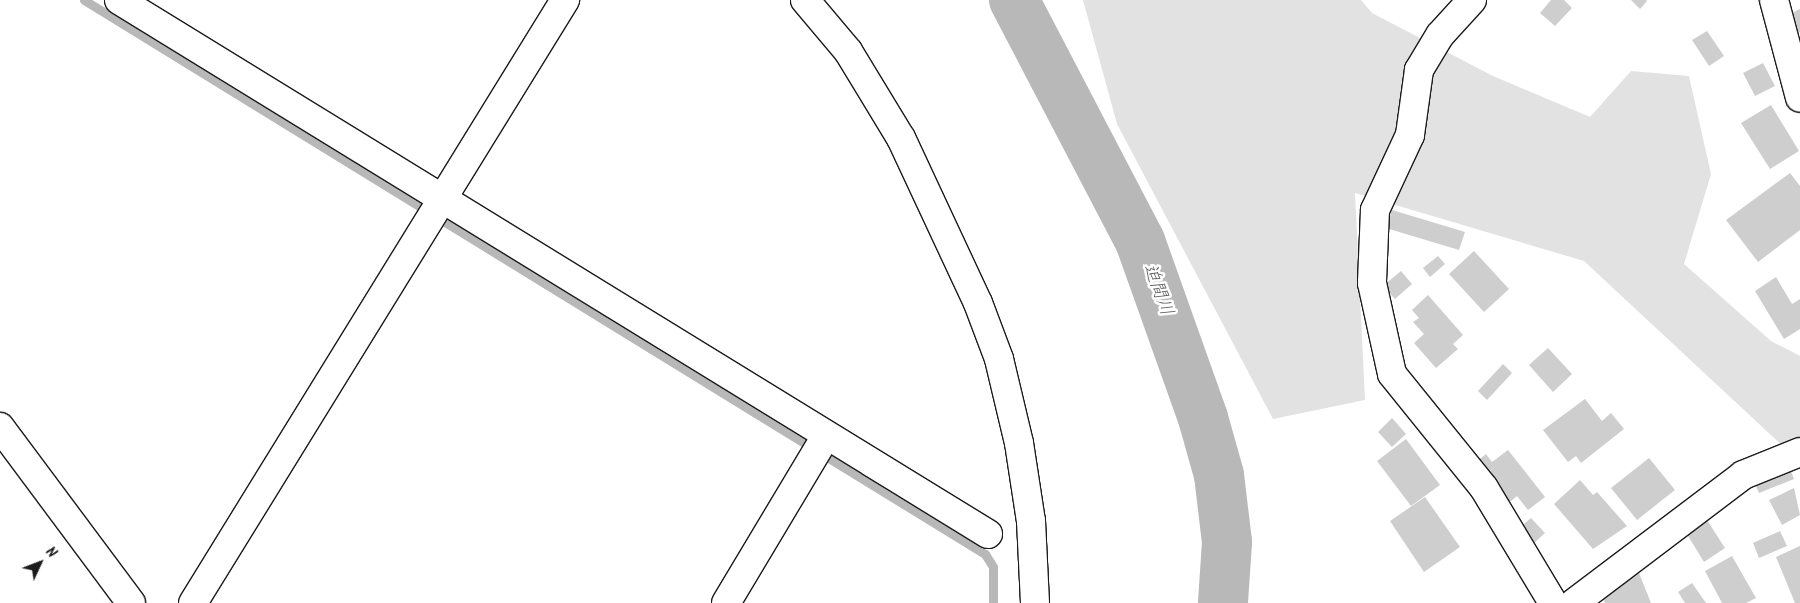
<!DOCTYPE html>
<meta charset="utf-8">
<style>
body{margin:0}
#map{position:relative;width:1800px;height:603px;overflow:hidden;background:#fff;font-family:Kalam,"Klee One",sans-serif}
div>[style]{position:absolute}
.green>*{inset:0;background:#e2e2e2}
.stream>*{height:9px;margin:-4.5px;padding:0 4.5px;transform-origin:4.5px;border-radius:4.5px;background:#b8b8b8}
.river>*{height:50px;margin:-25px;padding:0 25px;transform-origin:25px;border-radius:25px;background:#b8b8b8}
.building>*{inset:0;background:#cecece}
.roads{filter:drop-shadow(1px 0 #1c1c1c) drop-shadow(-1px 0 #1c1c1c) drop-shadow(0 1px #1c1c1c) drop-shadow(0 -1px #1c1c1c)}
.minor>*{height:28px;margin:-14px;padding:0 14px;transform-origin:14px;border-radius:14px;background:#fff}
span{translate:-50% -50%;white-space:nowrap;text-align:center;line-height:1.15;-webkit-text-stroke:5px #fff;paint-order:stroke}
.water-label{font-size:18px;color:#5a5a5a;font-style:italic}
.north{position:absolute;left:15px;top:538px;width:50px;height:50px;-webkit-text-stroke:4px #fff;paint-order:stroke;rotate:47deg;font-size:14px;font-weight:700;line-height:20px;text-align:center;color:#1c1c1c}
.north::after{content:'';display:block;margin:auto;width:18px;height:22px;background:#1c1c1c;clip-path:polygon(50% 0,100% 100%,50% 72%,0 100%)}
</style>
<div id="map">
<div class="green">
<i style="clip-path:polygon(1083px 0,1361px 0,1372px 13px,1493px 76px,1590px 117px,1631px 71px,1689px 76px,1711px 174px,1684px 264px,1771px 341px,1800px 356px,1800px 462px,1584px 261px,1355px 193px,1365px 400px,1273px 419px,1117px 124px)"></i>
</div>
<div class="stream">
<i style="left:84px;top:0;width:1058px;rotate:31.59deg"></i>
<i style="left:985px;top:554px;width:15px;rotate:58deg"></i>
<i style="left:993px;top:567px;width:36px;rotate:90deg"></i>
</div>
<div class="river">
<i style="left:1014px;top:0;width:272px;rotate:62.4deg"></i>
<i style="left:1140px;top:241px;width:188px;rotate:70.4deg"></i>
<i style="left:1203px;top:418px;width:59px;rotate:74.3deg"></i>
<i style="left:1219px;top:475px;width:67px;rotate:83.2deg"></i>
<i style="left:1227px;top:542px;width:61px;rotate:93.8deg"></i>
</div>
<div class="building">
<i style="clip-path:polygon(1551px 0,1564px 0,1572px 8px,1555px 26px,1540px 13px)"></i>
<i style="clip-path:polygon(1631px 0,1646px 0,1647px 1px,1640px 9px)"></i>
<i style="clip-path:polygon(1800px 9px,1800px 32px,1790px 37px,1781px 18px)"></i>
<i style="clip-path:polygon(1707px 31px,1724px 56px,1709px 66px,1692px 40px)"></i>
<i style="clip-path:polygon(1763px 63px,1775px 86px,1755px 96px,1743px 73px)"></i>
<i style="clip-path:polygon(1771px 105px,1799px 151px,1770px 169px,1741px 123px)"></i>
<i style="clip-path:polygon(1790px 173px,1800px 186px,1800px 230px,1758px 262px,1726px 220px)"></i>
<i style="clip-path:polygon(1392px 210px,1465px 232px,1459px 250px,1386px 228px)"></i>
<i style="clip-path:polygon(1474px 251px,1509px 289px,1484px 312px,1449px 274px)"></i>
<i style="clip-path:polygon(1438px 256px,1445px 264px,1430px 277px,1423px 268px)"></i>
<i style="clip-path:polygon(1401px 271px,1412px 284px,1395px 299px,1383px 286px)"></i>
<i style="clip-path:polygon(1776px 277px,1792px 304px,1800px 299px,1800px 329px,1784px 339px,1755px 291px)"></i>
<i style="clip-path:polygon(1428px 295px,1463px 335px,1453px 344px,1458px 349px,1436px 368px,1414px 343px,1424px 334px,1413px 322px,1419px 318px,1412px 310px)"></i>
<i style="clip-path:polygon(1548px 348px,1572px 374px,1553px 392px,1529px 365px)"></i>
<i style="clip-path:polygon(1503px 364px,1512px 373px,1487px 400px,1478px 391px)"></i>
<i style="clip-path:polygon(1585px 399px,1602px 421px,1611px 413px,1624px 429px,1581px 463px,1576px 456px,1568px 462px,1543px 430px)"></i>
<i style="clip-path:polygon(1392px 418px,1406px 434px,1392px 447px,1378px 432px)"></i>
<i style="clip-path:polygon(1406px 439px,1440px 485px,1411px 506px,1377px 461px)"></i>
<i style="clip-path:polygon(1508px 450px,1545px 497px,1528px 510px,1517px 496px,1506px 505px,1483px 477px,1496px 466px,1480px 478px,1471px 466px,1486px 454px,1492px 462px)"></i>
<i style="clip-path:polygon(1649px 458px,1675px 490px,1637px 520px,1611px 488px)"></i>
<i style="clip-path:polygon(1788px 463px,1794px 479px,1759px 493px,1752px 477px)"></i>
<i style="clip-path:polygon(1580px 480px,1593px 495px,1597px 492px,1627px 526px,1593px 549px,1554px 504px)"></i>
<i style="clip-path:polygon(1794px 488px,1800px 515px,1782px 525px,1769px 500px)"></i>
<i style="clip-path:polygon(1425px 497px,1460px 547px,1424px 572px,1390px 521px)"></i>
<i style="clip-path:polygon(1698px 506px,1725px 548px,1704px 562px,1677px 518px)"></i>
<i style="clip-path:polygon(1531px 518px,1545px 533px,1533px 544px,1519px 528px)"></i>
<i style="clip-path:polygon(1780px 531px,1787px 546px,1759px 558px,1753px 543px)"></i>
<i style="clip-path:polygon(1800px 546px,1800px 603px,1795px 603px,1776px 557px)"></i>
<i style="clip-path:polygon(1732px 556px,1756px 598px,1746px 603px,1722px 603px,1705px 571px)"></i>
<i style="clip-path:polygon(1637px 568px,1651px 603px,1605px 603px,1597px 584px)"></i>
<i style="clip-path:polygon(1692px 583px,1706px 603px,1685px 603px,1678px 592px)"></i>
</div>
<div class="roads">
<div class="minor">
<i style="left:119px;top:0;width:1020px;rotate:31.57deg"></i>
<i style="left:805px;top:0;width:67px;rotate:49.9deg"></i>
<i style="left:848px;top:51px;width:102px;rotate:58.7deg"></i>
<i style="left:901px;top:138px;width:182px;rotate:65deg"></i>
<i style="left:978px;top:303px;width:60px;rotate:69.4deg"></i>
<i style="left:999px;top:359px;width:86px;rotate:76.6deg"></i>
<i style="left:1019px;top:443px;width:79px;rotate:81.3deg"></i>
<i style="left:1031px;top:521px;width:82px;rotate:87.2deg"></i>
<i style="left:1472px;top:0;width:47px;rotate:132.4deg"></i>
<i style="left:1440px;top:35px;width:41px;rotate:121deg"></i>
<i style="left:1419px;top:70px;width:66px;rotate:97.9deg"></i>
<i style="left:1410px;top:135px;width:83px;rotate:115deg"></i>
<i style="left:1375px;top:210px;width:73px;rotate:92.4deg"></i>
<i style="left:1372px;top:283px;width:93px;rotate:77.6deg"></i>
<i style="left:1392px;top:374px;width:146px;rotate:51.1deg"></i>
<i style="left:1484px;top:488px;width:134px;rotate:59deg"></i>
<i style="left:1774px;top:0;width:101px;rotate:75.1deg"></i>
<i style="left:0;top:427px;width:219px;rotate:53.3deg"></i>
<i style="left:193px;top:603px;width:709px;rotate:-58.33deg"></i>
<i style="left:726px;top:603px;width:195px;rotate:-59.1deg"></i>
<i style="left:1574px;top:603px;width:212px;rotate:-37.1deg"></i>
<i style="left:1743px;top:475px;width:61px;rotate:-22deg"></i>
</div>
</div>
<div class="water-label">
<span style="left:1157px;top:290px;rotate:70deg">迫間川</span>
</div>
<div class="north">N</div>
</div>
